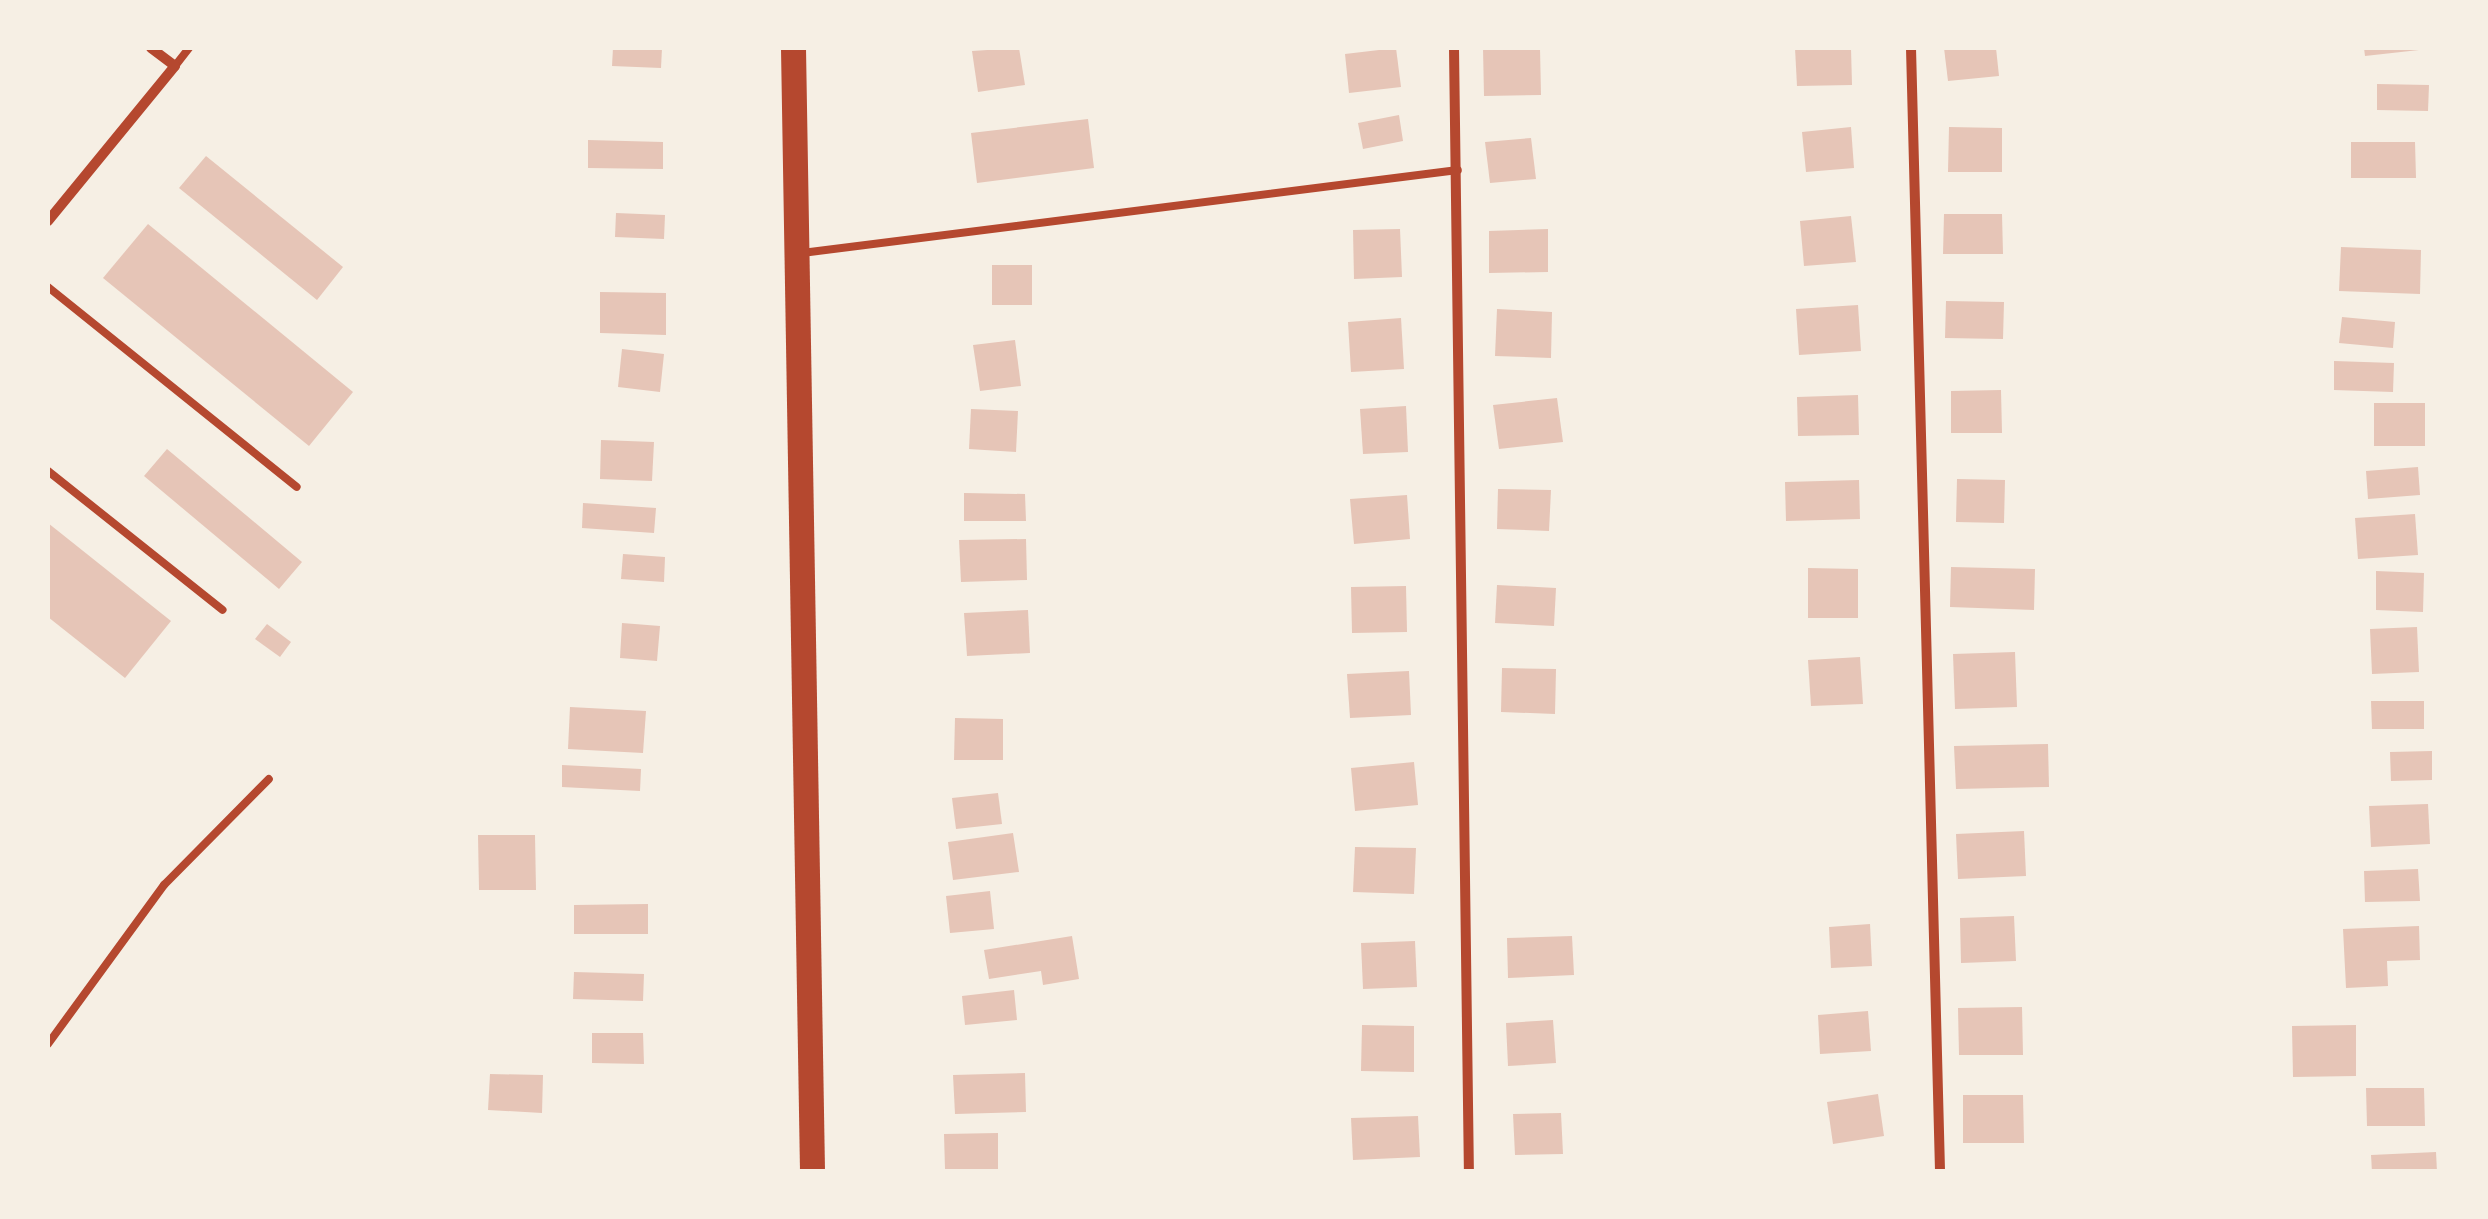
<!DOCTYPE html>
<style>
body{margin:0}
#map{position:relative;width:2488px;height:1219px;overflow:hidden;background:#f6efe4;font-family:Manrope,sans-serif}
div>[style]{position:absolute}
.building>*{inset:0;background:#e6c5b7}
.service>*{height:8px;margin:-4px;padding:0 4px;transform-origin:4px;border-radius:4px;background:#b5482f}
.minor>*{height:10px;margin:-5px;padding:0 5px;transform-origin:5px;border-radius:5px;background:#b5482f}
.primary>*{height:25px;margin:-12.5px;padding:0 12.5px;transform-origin:12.5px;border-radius:12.5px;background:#b5482f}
span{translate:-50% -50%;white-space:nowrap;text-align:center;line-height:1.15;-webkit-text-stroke:10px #f6efe4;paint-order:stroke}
.frame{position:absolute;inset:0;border:50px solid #f6efe4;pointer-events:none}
</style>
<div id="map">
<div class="building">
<i style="clip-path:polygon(613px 48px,662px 48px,661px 68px,612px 66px)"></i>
<i style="clip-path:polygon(1019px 48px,1025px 85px,978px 92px,972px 51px)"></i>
<i style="clip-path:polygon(1396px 48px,1401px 87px,1349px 93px,1345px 54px)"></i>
<i style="clip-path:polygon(1483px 48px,1540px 48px,1541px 95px,1484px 96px)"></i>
<i style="clip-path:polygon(1795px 48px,1851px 48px,1852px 85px,1797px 86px)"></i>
<i style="clip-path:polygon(1944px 48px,1996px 48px,1999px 76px,1948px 81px)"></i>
<i style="clip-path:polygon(2364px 48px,2418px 48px,2419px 50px,2365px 56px)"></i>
<i style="clip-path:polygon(2377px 84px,2429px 85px,2428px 111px,2377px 110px)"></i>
<i style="clip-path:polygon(1399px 115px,1403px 141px,1363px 149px,1358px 123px)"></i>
<i style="clip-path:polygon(1088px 119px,1094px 168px,977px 183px,971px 133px)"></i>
<i style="clip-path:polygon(1851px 127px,1854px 168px,1806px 172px,1802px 132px)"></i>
<i style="clip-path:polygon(1949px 127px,2002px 128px,2002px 172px,1948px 172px)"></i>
<i style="clip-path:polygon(1531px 138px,1536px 179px,1490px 183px,1485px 142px)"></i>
<i style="clip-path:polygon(588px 140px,663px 142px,663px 169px,588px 168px)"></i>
<i style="clip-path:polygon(2351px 142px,2415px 142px,2416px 178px,2351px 178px)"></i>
<i style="clip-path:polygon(206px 156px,343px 267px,317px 300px,179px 188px)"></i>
<i style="clip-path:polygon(616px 213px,665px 215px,664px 239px,615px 237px)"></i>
<i style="clip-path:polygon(1944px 214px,2002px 214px,2003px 254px,1943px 254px)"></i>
<i style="clip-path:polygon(1851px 216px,1856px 262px,1804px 266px,1800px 221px)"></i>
<i style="clip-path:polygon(148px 224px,353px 392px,309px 446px,103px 278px)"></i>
<i style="clip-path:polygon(1400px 229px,1402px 277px,1354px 279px,1353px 230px)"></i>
<i style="clip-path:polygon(1548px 229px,1548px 272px,1489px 273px,1489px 231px)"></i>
<i style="clip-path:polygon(2341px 247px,2421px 250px,2420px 294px,2339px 291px)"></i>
<i style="clip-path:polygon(992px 265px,1032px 265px,1032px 305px,992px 305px)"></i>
<i style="clip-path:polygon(600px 292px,666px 293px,666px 335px,600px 333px)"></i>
<i style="clip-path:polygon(1946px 301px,2004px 302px,2003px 339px,1945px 338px)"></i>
<i style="clip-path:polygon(1858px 305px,1861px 351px,1799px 355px,1796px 309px)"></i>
<i style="clip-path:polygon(1497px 309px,1552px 312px,1551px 358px,1495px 356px)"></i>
<i style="clip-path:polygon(2342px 317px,2395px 322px,2393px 348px,2339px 343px)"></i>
<i style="clip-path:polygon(1401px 318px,1404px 369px,1351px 372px,1348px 322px)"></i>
<i style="clip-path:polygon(1015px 340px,1021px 386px,980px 391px,973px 345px)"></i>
<i style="clip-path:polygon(622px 349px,664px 354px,660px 392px,618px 387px)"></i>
<i style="clip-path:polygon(2334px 361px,2394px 363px,2393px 392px,2334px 390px)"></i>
<i style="clip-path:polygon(2001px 390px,2002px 433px,1951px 433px,1951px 391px)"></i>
<i style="clip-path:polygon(1858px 395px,1859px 435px,1798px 436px,1797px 397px)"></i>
<i style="clip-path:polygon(1557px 398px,1563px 442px,1499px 449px,1493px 405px)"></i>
<i style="clip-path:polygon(2374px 403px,2425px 403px,2425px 446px,2374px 446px)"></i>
<i style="clip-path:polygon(1406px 406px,1408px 452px,1363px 454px,1360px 409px)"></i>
<i style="clip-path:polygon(971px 409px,1018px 411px,1016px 452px,969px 449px)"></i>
<i style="clip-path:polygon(601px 440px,654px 442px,652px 481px,600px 479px)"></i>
<i style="clip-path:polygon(167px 449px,302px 562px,279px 589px,144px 476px)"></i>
<i style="clip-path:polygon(2418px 467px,2420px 495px,2368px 499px,2366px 471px)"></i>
<i style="clip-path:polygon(1957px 479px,2005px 480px,2004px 523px,1956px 522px)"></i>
<i style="clip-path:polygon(1859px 480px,1860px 519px,1786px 521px,1785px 482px)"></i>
<i style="clip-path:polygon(1498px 489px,1551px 490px,1549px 531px,1497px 529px)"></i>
<i style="clip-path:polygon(964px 493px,1025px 494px,1026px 521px,964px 521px)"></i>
<i style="clip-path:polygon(1407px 495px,1410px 539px,1354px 544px,1350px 499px)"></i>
<i style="clip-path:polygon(583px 503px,656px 508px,654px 533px,582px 528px)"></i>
<i style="clip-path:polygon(2415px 514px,2418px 555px,2358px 559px,2355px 518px)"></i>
<i style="clip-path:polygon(48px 523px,171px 621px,125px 678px,48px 617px)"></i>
<i style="clip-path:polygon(1026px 539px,1027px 580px,961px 582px,959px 540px)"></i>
<i style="clip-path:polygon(623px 554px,665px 557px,664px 582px,621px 579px)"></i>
<i style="clip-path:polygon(1951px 567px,2035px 569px,2034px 610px,1950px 607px)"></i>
<i style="clip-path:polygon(1808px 568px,1858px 569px,1858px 618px,1808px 618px)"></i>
<i style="clip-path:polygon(2376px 571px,2424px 573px,2423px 612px,2376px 610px)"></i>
<i style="clip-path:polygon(1497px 585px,1556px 588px,1554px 626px,1495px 623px)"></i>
<i style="clip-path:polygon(1406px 586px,1407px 632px,1352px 633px,1351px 587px)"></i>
<i style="clip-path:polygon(1028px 610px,1030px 653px,967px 656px,964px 613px)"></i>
<i style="clip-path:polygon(622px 623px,660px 626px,657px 661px,620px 658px)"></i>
<i style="clip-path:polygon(267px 624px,291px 642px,280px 657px,255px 639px)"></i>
<i style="clip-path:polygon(2417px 627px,2419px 672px,2372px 674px,2370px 629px)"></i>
<i style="clip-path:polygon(2015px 652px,2017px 707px,1955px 709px,1953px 654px)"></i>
<i style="clip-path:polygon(1860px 657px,1863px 704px,1811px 706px,1808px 660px)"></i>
<i style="clip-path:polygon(1502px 668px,1556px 669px,1555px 714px,1501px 712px)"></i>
<i style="clip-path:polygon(1409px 671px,1411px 715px,1350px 718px,1347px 674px)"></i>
<i style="clip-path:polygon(2371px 701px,2424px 701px,2424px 729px,2372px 729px)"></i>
<i style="clip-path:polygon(570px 707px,646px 711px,643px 753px,568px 749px)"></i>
<i style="clip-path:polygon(955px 718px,1003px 719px,1003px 760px,954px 760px)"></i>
<i style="clip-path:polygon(2048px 744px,2049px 787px,1956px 789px,1954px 746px)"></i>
<i style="clip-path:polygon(2432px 751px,2432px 780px,2391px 781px,2390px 752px)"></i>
<i style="clip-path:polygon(1414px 762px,1418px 805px,1355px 811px,1351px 768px)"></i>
<i style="clip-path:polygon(562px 765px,641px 769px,640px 791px,562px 787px)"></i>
<i style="clip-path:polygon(998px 793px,1002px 824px,956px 829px,952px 798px)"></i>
<i style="clip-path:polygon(2428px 804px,2430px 844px,2371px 847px,2369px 806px)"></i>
<i style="clip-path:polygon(2024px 831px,2026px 876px,1958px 879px,1956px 834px)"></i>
<i style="clip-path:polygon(1013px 833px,1019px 872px,953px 880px,948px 842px)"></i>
<i style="clip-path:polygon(478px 835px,535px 835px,536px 890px,479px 890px)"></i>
<i style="clip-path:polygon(1355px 847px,1416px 848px,1414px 894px,1353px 892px)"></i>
<i style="clip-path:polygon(2418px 869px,2420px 901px,2365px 902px,2364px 871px)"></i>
<i style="clip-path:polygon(990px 891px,994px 929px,950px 933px,946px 896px)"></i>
<i style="clip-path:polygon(648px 904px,648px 934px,574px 934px,574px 905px)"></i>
<i style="clip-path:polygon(2014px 916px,2016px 961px,1961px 963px,1960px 918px)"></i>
<i style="clip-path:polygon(1870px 924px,1872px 966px,1831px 968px,1829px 927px)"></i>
<i style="clip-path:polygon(2419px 926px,2420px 960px,2387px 961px,2388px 986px,2346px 988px,2343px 929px)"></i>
<i style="clip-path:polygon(1072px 936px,1079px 979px,1043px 985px,1041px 971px,989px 979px,984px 950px)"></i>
<i style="clip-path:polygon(1572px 936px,1574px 975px,1508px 978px,1507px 938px)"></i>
<i style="clip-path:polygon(1415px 941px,1417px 987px,1363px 989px,1361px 943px)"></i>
<i style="clip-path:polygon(574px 972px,644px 974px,643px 1001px,573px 999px)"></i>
<i style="clip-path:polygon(1014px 990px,1017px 1020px,965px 1025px,962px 996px)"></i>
<i style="clip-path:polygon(2022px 1007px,2023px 1055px,1959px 1055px,1958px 1008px)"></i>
<i style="clip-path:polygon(1868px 1011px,1871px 1051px,1820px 1054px,1818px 1015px)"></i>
<i style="clip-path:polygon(1553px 1020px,1556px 1063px,1508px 1066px,1506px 1023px)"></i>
<i style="clip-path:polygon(1362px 1025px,1414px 1026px,1414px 1072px,1361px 1071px)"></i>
<i style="clip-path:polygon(2356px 1025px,2356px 1076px,2293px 1077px,2292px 1026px)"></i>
<i style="clip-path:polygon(592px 1033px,643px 1033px,644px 1064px,592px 1063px)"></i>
<i style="clip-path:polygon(1025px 1073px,1026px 1112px,955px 1114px,953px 1075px)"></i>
<i style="clip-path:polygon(490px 1074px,543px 1075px,542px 1113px,488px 1110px)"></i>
<i style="clip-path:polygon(2366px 1088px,2424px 1088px,2425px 1126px,2367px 1126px)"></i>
<i style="clip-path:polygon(1878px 1094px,1884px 1136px,1833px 1144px,1827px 1102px)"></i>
<i style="clip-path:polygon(1963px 1095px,2023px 1095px,2024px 1143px,1963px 1143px)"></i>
<i style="clip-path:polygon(1561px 1113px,1563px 1154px,1515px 1155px,1513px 1114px)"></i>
<i style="clip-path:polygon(1418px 1116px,1420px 1157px,1353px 1160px,1351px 1118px)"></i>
<i style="clip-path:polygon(998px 1133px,998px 1169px,945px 1169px,944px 1134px)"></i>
<i style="clip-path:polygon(2436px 1152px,2437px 1172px,2372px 1172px,2371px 1155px)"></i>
</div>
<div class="service">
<i style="left:175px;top:66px;width:23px;rotate:-52deg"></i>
<i style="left:802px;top:253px;width:661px;rotate:-7.21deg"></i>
<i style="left:48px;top:287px;width:319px;rotate:38.8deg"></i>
<i style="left:48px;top:471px;width:223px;rotate:38.5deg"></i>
<i style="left:48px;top:1044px;width:197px;rotate:-53.9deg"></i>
<i style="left:164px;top:885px;width:149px;rotate:-45.3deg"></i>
</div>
<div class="minor">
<i style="left:1454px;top:48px;width:1124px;rotate:89.24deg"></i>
<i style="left:1911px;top:48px;width:1124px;rotate:88.52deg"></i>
<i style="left:48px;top:221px;width:200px;rotate:-50.7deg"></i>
<i style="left:175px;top:66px;width:30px;rotate:-143deg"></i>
</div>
<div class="primary">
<i style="left:793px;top:48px;width:1124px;rotate:89.03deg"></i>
</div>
<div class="frame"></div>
</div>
